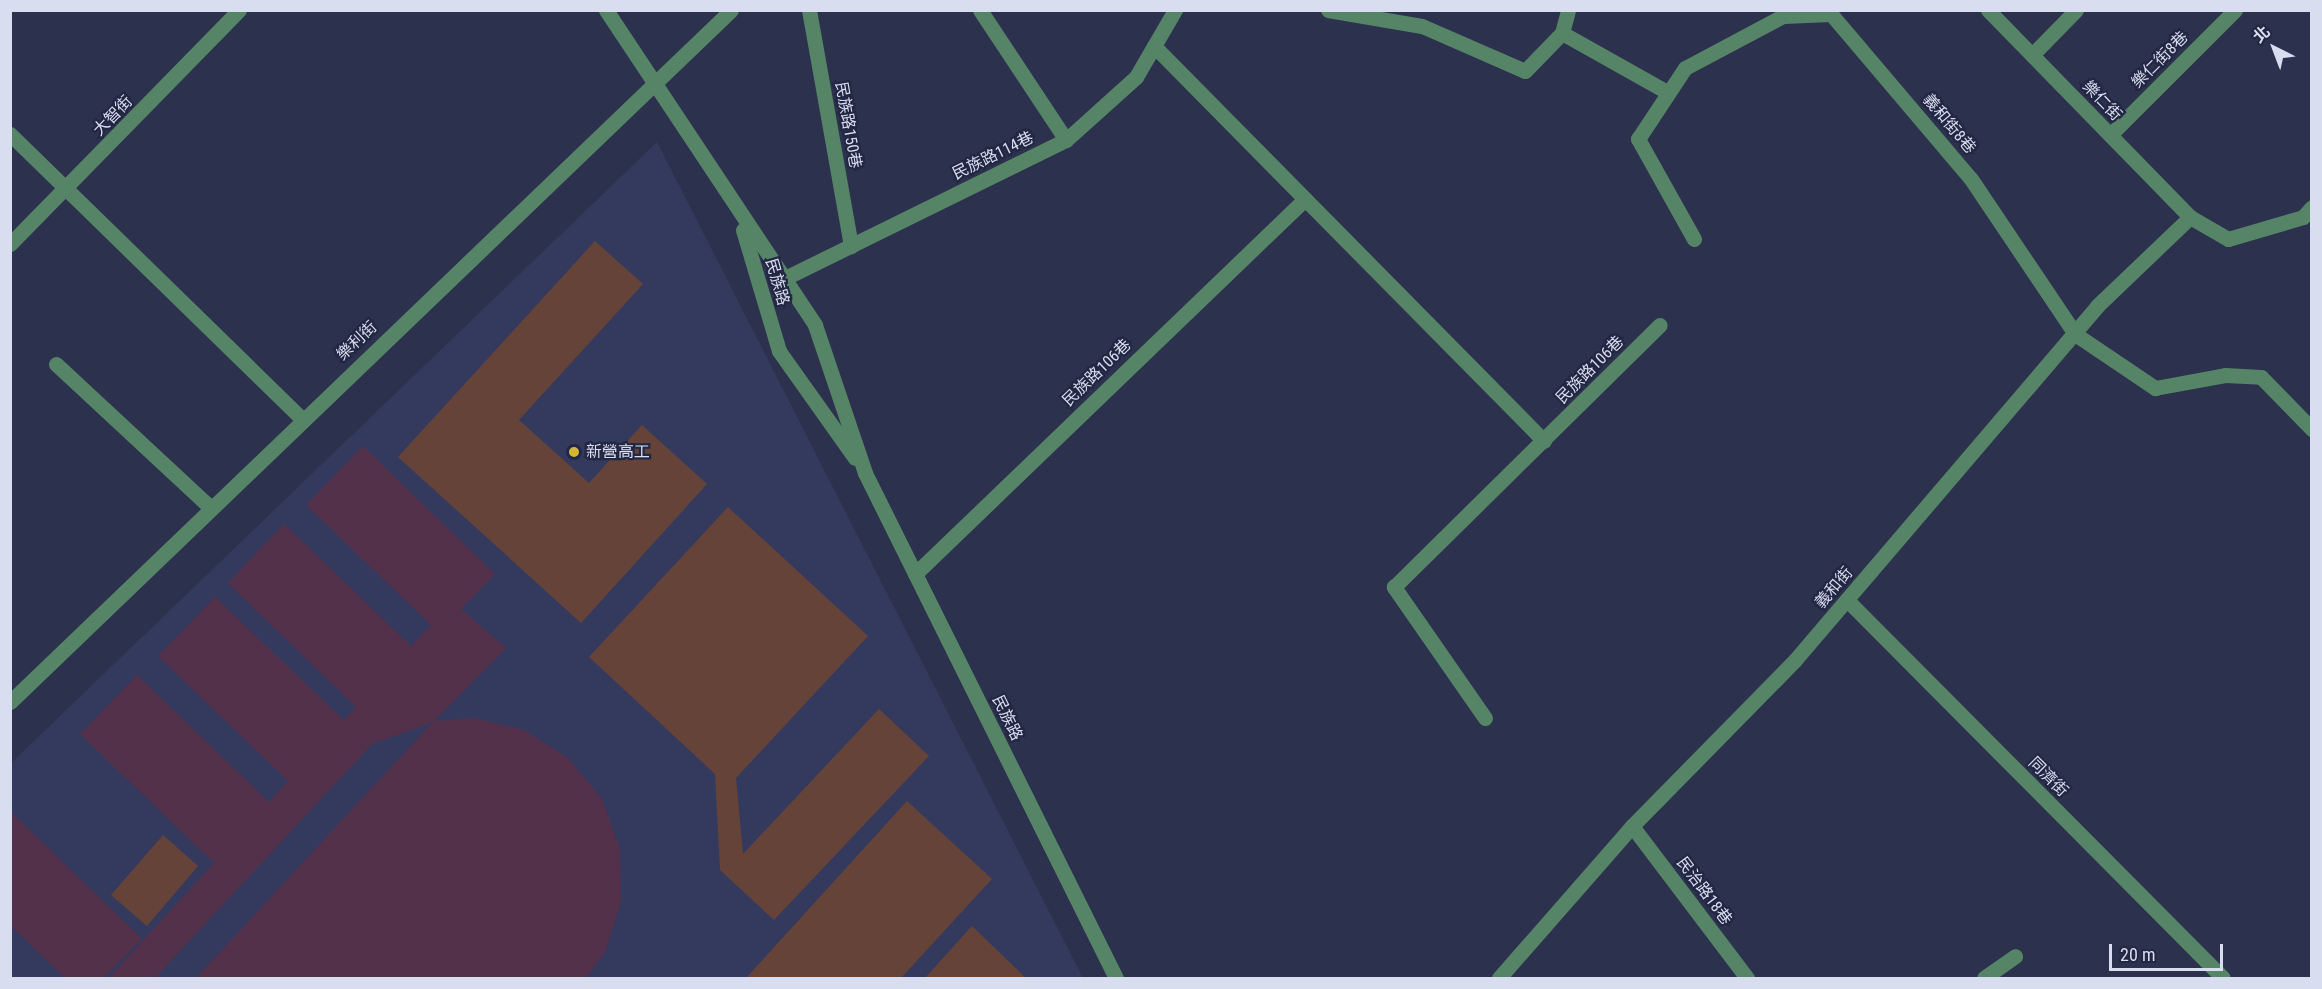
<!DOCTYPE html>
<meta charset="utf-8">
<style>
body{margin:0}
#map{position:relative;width:2322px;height:989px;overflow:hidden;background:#2c314e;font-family:"Roboto Condensed","Noto Sans TC",sans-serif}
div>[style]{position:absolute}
.built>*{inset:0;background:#343a5d}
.green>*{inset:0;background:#53314b}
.building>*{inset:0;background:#664339}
.minor>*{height:15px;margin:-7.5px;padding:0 7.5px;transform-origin:7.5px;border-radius:7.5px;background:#568467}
.dots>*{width:16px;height:16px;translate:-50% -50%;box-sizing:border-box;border:3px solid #222743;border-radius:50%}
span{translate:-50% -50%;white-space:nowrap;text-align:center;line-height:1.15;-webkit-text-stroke:4.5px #222743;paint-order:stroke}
.street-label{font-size:16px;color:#d9ddf0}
.poi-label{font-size:16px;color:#d9ddf0}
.left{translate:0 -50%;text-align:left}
.frame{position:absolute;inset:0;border:12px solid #d9ddf0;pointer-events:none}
.north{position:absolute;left:2244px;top:18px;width:60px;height:60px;-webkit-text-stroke:4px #222743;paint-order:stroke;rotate:318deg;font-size:16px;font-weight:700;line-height:24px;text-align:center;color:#d9ddf0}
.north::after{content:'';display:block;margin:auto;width:21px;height:27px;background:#d9ddf0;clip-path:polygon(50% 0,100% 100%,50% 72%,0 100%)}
.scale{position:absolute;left:2109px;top:944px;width:114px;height:27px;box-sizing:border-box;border:3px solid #d9ddf0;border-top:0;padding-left:8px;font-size:18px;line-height:21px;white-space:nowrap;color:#d9ddf0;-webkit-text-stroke:4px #222743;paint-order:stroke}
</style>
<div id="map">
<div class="built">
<i style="clip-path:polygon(657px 142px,1083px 978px,11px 978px,11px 763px)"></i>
</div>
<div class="green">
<i style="clip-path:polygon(363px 446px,495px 574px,461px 609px,506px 648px,434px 721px,473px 718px,524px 730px,568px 758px,602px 799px,620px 849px,621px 902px,605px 952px,586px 978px,196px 978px,433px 722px,372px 744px,155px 978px,109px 978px,223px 853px,213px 862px,80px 734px,137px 675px,269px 802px,288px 781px,158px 656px,215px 597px,344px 720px,356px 707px,228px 583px,284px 524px,411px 646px,431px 625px,306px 505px)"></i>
<i style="clip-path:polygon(11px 812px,142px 939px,104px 978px,65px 978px,11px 926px)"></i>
</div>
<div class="building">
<i style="clip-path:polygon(595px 241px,643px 284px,519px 420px,589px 483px,642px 425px,707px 484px,581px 623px,398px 457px)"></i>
<i style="clip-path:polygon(728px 507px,868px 636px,736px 778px,743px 854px,879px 709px,929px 756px,774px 920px,720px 870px,715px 774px,589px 657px)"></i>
<i style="clip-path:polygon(907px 801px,992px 879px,901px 978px,746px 978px)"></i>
<i style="clip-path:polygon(163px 835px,198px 866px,147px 926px,111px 895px)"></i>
<i style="clip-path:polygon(972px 926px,1026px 978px,925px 978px)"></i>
</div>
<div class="minor">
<i style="left:606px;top:10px;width:378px;rotate:56.4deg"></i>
<i style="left:815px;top:325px;width:156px;rotate:71.3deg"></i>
<i style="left:865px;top:473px;width:564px;rotate:63.57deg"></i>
<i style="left:809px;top:10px;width:240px;rotate:79.9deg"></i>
<i style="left:980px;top:10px;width:156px;rotate:56.5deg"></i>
<i style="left:1328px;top:10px;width:95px;rotate:9.7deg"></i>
<i style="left:1422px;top:26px;width:112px;rotate:23.6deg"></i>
<i style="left:1525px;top:71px;width:53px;rotate:-45.8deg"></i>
<i style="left:1562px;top:33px;width:120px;rotate:29.3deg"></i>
<i style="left:1988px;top:10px;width:289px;rotate:45.7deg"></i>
<i style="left:2190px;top:217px;width:44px;rotate:30.1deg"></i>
<i style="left:2228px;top:239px;width:78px;rotate:-16.3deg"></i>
<i style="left:2303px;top:217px;width:13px;rotate:-48deg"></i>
<i style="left:1562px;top:33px;width:24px;rotate:-75deg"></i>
<i style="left:1154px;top:46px;width:555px;rotate:45.36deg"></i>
<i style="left:2032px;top:55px;width:63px;rotate:-45.6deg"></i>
<i style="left:10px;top:134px;width:407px;rotate:44.3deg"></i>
<i style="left:2110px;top:135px;width:177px;rotate:-45deg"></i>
<i style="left:743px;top:230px;width:126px;rotate:73.4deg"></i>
<i style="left:779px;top:351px;width:131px;rotate:54.6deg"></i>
<i style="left:1694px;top:239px;width:115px;rotate:-119.2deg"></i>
<i style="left:1638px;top:139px;width:85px;rotate:-56.5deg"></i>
<i style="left:1685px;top:68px;width:111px;rotate:-28deg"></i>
<i style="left:1783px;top:16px;width:48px;rotate:-2.4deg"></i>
<i style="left:1831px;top:14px;width:216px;rotate:49.7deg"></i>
<i style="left:1971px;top:179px;width:187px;rotate:56.1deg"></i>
<i style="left:2075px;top:334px;width:97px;rotate:34deg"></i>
<i style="left:2155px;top:388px;width:71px;rotate:-10.5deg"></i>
<i style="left:2225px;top:375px;width:36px;rotate:3deg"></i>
<i style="left:2261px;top:377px;width:73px;rotate:45.6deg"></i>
<i style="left:10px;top:244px;width:327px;rotate:-45.6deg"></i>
<i style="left:783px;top:279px;width:315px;rotate:-26.2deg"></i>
<i style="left:1066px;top:140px;width:94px;rotate:-42deg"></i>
<i style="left:1136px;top:77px;width:78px;rotate:-59.8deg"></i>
<i style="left:56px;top:364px;width:210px;rotate:42.9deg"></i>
<i style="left:915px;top:574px;width:541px;rotate:-43.88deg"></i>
<i style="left:1847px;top:600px;width:533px;rotate:45.15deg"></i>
<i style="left:10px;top:702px;width:999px;rotate:-43.82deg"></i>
<i style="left:1485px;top:718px;width:160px;rotate:-124.8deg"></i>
<i style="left:1394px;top:587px;width:373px;rotate:-44.6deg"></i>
<i style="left:1632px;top:826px;width:191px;rotate:52.9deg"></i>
<i style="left:1499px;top:978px;width:202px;rotate:-48.8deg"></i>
<i style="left:1632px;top:826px;width:233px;rotate:-45.5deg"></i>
<i style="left:1795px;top:660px;width:465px;rotate:-49.5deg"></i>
<i style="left:2097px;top:306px;width:129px;rotate:-43.7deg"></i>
<i style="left:1984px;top:978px;width:38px;rotate:-35deg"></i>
</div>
<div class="dots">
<i style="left:574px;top:452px;background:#d3b635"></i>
</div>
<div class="street-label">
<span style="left:2160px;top:60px;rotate:-45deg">樂仁街8巷</span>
<span style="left:2102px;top:101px;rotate:46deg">樂仁街</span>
<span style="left:113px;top:116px;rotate:-46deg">大智街</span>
<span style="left:1949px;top:124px;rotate:50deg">義和街8巷</span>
<span style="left:848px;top:125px;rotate:80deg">民族路150巷</span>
<span style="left:993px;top:156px;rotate:-26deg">民族路114巷</span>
<span style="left:777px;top:282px;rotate:74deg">民族路</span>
<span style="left:357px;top:341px;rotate:-43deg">樂利街</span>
<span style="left:1590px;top:370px;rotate:-45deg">民族路106巷</span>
<span style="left:1097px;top:373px;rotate:-44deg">民族路106巷</span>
<span style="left:1834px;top:588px;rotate:-49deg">義和街</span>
<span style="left:1007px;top:718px;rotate:64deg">民族路</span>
<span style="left:2048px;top:777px;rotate:45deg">同濟街</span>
<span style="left:1704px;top:891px;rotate:53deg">民治路18巷</span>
</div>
<div class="poi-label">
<span class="left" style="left:586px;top:452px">新營高工</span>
</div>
<div class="frame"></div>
<div class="north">北</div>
<div class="scale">20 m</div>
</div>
